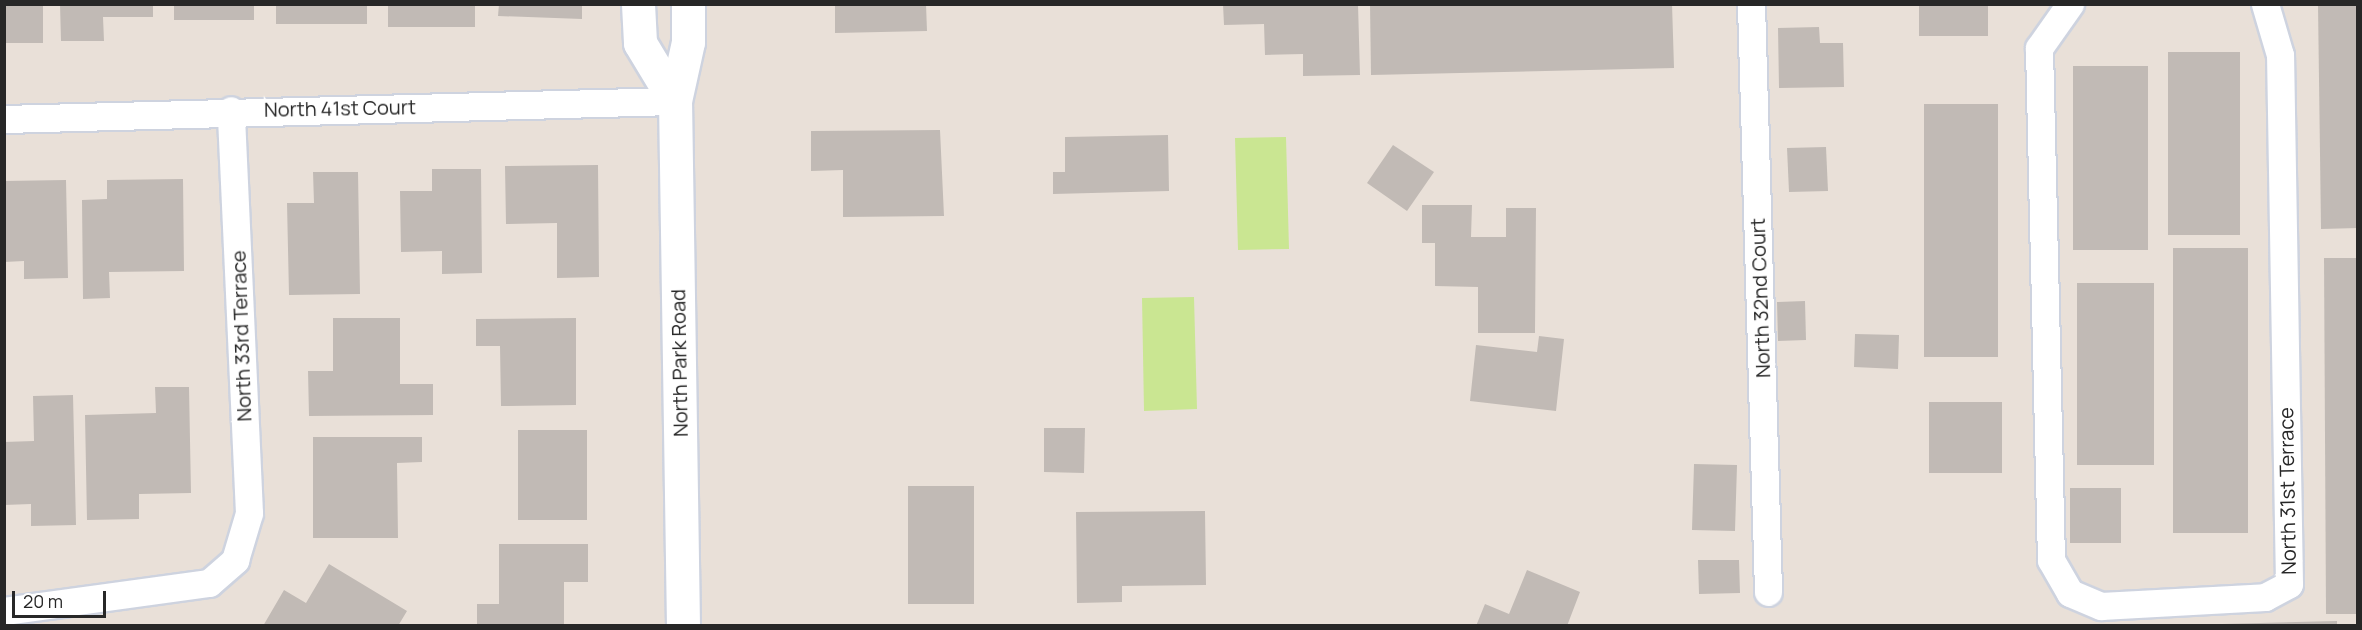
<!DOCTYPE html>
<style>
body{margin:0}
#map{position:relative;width:2362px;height:630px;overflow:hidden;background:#e9e0d8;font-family:Manrope,sans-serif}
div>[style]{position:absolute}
.pitch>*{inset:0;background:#cae692}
.building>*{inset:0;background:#c1bab5}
.roads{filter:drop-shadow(2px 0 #ced3df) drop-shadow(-2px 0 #ced3df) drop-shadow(0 2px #ced3df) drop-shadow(0 -2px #ced3df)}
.minor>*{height:27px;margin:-13.5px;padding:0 13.5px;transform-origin:13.5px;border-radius:13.5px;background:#fff}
.tertiary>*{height:33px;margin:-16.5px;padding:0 16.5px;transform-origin:16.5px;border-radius:16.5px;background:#fff}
span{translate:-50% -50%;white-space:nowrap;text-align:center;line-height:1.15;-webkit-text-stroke:6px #fff;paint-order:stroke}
.street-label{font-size:20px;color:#272727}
.frame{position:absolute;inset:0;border:6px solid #272727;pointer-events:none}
.scale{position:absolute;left:12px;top:591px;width:94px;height:27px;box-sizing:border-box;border:3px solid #272727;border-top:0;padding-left:8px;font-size:18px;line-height:21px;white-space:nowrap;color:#272727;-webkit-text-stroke:4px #fff;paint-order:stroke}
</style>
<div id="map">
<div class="pitch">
<i style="clip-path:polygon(1286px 137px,1289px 249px,1238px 250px,1235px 138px)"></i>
<i style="clip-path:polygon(1194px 297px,1197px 409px,1144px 411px,1142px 298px)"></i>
</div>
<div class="building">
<i style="clip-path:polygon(4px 4px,43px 4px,43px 43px,4px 43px)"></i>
<i style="clip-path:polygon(60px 4px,153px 4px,153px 17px,103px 17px,104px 41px,61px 41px)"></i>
<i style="clip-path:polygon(174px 4px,254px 4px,254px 20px,174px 20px)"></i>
<i style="clip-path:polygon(276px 4px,367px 4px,367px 24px,276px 24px)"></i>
<i style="clip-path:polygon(388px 4px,475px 4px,475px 27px,388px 27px)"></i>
<i style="clip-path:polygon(499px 4px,582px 4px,582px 19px,498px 16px)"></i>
<i style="clip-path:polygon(835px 4px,926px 4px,927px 31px,835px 33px)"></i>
<i style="clip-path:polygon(1223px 4px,1358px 4px,1360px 75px,1303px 76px,1303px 54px,1265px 55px,1264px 24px,1224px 25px)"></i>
<i style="clip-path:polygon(1370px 4px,1672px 4px,1674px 68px,1371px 75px)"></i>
<i style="clip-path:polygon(1919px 4px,1988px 4px,1988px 36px,1919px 36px)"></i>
<i style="clip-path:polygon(2318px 5px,2358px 5px,2358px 228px,2321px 229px)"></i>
<i style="clip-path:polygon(1819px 27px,1820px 43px,1843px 43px,1844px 87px,1779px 88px,1778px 28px)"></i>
<i style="clip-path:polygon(2168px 52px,2240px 52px,2240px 235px,2168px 235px)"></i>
<i style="clip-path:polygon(2073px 66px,2148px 66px,2148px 250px,2073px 250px)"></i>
<i style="clip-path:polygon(1924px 104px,1998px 104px,1998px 357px,1924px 357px)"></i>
<i style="clip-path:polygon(940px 130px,944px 216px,843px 217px,843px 170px,811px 171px,811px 131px)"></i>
<i style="clip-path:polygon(1168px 135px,1169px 191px,1053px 194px,1053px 172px,1065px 172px,1065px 137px)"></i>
<i style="clip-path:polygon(1393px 145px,1434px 172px,1407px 211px,1367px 183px)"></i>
<i style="clip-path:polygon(1826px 147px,1828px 191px,1789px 192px,1787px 148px)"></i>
<i style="clip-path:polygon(598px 165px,599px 277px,557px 278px,557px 223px,506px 224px,505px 166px)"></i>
<i style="clip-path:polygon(432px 169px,481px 169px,482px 273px,442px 274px,442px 251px,401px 252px,400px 191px,432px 191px)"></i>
<i style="clip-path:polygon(313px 172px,358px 172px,360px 294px,289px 295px,287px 203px,314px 203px)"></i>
<i style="clip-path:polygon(183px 179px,184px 271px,109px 272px,110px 298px,83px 299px,82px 200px,107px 199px,107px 180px)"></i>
<i style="clip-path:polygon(66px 180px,68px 278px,24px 279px,24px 261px,4px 262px,4px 181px)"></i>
<i style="clip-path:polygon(1422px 205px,1472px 205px,1471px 237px,1506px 237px,1506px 208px,1536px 208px,1535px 333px,1478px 333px,1478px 287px,1435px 286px,1435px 243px,1422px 243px)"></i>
<i style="clip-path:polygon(2173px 248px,2248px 248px,2248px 533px,2173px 533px)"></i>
<i style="clip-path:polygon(2324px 258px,2358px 258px,2358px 614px,2326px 614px)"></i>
<i style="clip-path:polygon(2077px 283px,2154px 283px,2154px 465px,2077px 465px)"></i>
<i style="clip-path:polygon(1805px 301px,1806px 340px,1778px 341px,1777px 302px)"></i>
<i style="clip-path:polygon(333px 318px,400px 318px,400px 384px,433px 384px,433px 415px,309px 416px,308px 371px,333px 371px)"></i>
<i style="clip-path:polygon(576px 318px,576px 405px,501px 406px,500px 346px,476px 346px,476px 319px)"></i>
<i style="clip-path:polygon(1855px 334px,1899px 335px,1898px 369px,1854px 367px)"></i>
<i style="clip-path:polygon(1539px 336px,1564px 339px,1556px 411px,1470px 401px,1476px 345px,1537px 352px)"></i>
<i style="clip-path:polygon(155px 387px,189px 387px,191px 493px,139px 494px,139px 519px,87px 520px,85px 415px,156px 413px)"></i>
<i style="clip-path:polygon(73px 395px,76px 525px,31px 526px,31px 504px,4px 505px,4px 442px,34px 441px,33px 396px)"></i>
<i style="clip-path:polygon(1929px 402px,2002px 402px,2002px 473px,1929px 473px)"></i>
<i style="clip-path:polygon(1044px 428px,1085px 428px,1084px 473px,1044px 472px)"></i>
<i style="clip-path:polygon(518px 430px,587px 430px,587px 520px,518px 520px)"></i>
<i style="clip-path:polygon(313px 437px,422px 437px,422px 462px,397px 463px,398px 538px,313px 538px)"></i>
<i style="clip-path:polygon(1694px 464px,1737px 465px,1735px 531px,1692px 530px)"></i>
<i style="clip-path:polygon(908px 486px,974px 486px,974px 604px,908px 604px)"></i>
<i style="clip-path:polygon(2070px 488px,2121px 488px,2121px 543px,2070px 543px)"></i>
<i style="clip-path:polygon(1205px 511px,1206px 585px,1122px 586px,1122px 602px,1077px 603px,1076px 512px)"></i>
<i style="clip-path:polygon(499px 544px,588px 544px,588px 582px,564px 582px,564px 626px,477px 626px,477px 604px,499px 604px)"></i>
<i style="clip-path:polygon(1698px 560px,1739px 560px,1740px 593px,1699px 594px)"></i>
<i style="clip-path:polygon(329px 564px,407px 611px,398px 626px,263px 626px,284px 590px,306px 603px)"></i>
<i style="clip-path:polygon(1527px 570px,1580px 592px,1567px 626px,1476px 626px,1485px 604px,1509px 614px)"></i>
<i style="clip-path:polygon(2337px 621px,2337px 626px,2222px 626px,2222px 624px)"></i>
</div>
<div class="roads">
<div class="minor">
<i style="left:1751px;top:4px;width:588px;rotate:88.34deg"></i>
<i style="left:2070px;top:4px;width:54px;rotate:125.2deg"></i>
<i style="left:2039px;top:48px;width:512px;rotate:88.66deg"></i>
<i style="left:2051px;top:560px;width:38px;rotate:60deg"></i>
<i style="left:2070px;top:593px;width:34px;rotate:23deg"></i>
<i style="left:2101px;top:606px;width:164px;rotate:-3.1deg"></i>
<i style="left:2265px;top:597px;width:27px;rotate:-28deg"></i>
<i style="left:2289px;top:584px;width:529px;rotate:-90.97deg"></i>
<i style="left:2280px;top:55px;width:53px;rotate:-106.4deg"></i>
<i style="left:4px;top:119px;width:671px;rotate:-1.54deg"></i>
<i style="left:4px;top:611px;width:207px;rotate:-7.8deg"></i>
<i style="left:209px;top:583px;width:35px;rotate:-41deg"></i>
<i style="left:235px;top:560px;width:49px;rotate:-73.4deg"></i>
<i style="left:249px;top:513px;width:403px;rotate:-92.6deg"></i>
</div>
<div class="tertiary">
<i style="left:638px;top:4px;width:39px;rotate:87deg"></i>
<i style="left:640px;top:43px;width:68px;rotate:58.9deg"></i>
<i style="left:683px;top:626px;width:525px;rotate:-90.87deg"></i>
<i style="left:675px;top:101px;width:60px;rotate:-77.6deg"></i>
<i style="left:688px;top:42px;width:38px;rotate:-90deg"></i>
</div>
</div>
<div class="street-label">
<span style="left:340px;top:108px;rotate:-1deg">North 41st Court</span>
<span style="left:1760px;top:298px;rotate:-92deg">North 32nd Court</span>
<span style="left:241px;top:336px;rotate:-92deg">North 33rd Terrace</span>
<span style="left:679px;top:363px;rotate:-91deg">North Park Road</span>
<span style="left:2287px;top:491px;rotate:-91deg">North 31st Terrace</span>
</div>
<div class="frame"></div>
<div class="scale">20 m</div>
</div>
